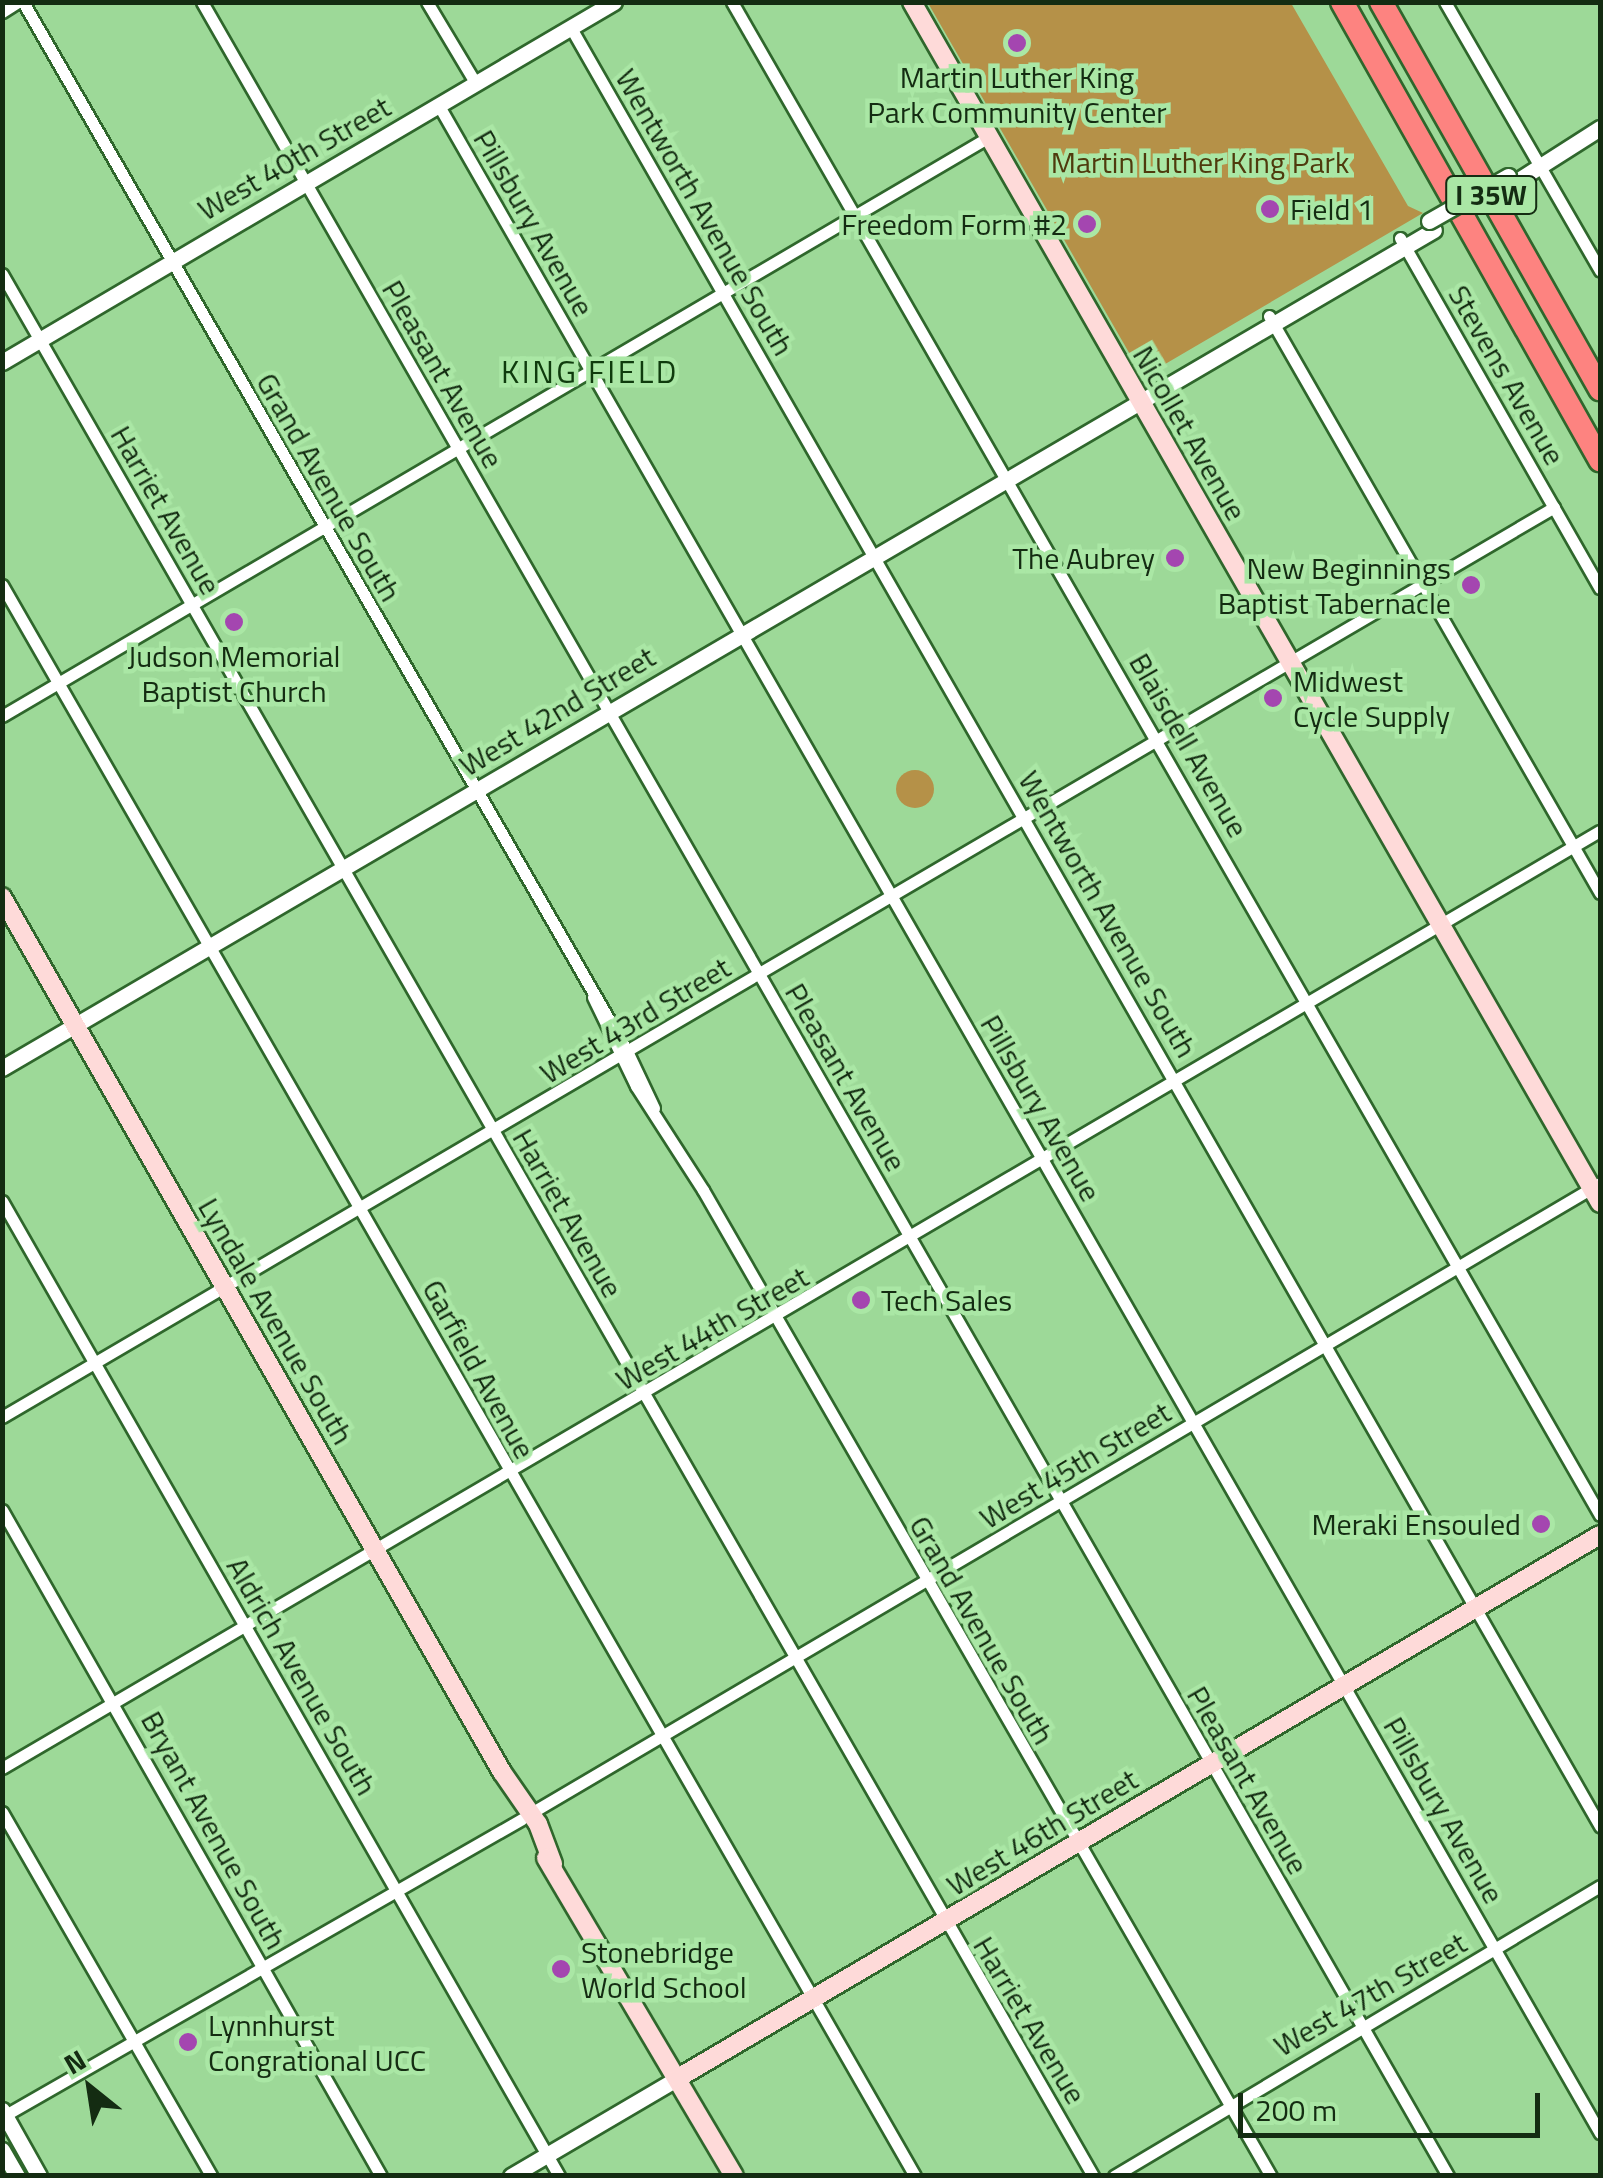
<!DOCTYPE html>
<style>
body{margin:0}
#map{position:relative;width:1603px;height:2178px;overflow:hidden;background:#9dd998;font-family:"Titillium Web",sans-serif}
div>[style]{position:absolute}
.green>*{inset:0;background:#b59148}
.round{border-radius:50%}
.roads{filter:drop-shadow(2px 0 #2f672c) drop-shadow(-2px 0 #2f672c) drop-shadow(0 2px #2f672c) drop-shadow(0 -2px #2f672c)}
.minor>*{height:11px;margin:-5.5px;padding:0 5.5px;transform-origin:5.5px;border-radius:5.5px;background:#fff}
.tertiary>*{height:15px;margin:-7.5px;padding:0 7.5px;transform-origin:7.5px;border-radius:7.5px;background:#fff}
.secondary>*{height:18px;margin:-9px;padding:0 9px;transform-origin:9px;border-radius:9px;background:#fedad9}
.motorway>*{height:22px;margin:-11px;padding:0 11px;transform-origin:11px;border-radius:11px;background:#fd8380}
.bridges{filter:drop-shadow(2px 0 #2f672c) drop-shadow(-2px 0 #2f672c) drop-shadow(0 2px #2f672c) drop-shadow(0 -2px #2f672c)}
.tertiary-bridge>*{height:15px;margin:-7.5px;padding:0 7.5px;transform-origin:7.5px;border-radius:7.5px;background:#fff}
.dots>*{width:28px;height:28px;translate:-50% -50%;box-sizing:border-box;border:5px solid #aae7a5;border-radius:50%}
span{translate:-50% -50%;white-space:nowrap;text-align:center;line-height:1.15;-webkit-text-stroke:9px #aae7a5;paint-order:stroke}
.shield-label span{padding:2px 8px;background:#aae7a5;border:2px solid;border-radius:8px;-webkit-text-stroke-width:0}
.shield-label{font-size:28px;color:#142c12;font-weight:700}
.poi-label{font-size:30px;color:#142c12}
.left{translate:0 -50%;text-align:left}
.right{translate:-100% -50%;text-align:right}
.street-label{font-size:30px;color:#142c12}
.park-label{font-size:30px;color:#4f3a0d}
.neighbourhood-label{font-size:32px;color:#0f3b0d;letter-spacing:2.5px}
.frame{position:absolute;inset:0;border:5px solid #142c12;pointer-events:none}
.north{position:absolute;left:40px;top:2038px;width:100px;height:100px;-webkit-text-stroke:8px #aae7a5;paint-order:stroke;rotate:330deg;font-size:28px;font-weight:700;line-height:40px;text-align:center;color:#142c12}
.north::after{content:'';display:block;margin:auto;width:35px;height:45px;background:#142c12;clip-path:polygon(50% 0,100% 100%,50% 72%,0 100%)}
.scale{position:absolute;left:1238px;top:2093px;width:302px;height:45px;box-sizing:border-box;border:5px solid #142c12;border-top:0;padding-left:12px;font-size:30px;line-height:35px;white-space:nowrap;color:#142c12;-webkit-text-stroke:8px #aae7a5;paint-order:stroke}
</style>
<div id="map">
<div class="green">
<i style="clip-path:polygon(928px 3px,1291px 3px,1408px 206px,1423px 213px,1143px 377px)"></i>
<i class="round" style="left:896px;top:770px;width:38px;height:38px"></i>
</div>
<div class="roads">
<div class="minor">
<i style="left:23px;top:2px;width:1213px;rotate:60.07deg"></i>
<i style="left:628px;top:1053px;width:61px;rotate:64.7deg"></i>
<i style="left:202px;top:2px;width:2506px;rotate:60.18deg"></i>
<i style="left:427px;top:2px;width:96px;rotate:59.1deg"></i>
<i style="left:732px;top:2px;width:1744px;rotate:60.16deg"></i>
<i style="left:1445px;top:2px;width:310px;rotate:60deg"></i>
<i style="left:2px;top:12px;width:19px;rotate:-32deg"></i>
<i style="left:571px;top:28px;width:2072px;rotate:60.22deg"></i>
<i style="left:439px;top:106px;width:2336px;rotate:60.2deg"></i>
<i style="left:1400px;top:238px;width:403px;rotate:60.3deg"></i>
<i style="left:2px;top:274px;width:2193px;rotate:60.16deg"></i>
<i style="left:1269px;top:316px;width:665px;rotate:60.16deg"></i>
<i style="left:2px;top:585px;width:1834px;rotate:60.15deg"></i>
<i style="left:2px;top:716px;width:1144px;rotate:-30.4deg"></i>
<i style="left:593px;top:997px;width:99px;rotate:64.2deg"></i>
<i style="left:636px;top:1086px;width:124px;rotate:57.2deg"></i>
<i style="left:703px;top:1190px;width:1138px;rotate:60.06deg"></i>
<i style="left:2px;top:1201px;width:1123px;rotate:60.26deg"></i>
<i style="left:2px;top:1417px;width:1799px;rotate:-30.38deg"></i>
<i style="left:2px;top:1510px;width:766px;rotate:60.36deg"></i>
<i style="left:2px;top:1768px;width:1852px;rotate:-30.39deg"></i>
<i style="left:2px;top:1812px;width:420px;rotate:60.1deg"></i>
<i style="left:531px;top:1813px;width:1241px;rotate:-30.51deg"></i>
<i style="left:2px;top:2117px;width:599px;rotate:-29.82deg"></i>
<i style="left:1114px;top:2176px;width:566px;rotate:-30.82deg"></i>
</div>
<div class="tertiary">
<i style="left:1512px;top:184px;width:104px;rotate:-32.5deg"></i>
<i style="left:2px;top:362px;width:710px;rotate:-30.47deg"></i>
<i style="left:2px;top:1068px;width:1659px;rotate:-30.34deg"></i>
<i style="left:2px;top:2110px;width:76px;rotate:60.7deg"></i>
<i style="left:2px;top:2150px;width:30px;rotate:60deg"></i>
<i style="left:511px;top:2176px;width:194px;rotate:-30.4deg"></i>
</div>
<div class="secondary">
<i style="left:912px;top:2px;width:1384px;rotate:60.19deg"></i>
<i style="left:2px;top:897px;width:1008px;rotate:60.26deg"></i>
<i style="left:502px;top:1772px;width:63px;rotate:55.3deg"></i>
<i style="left:538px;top:1824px;width:43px;rotate:69.4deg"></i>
<i style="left:546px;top:1858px;width:369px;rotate:59.4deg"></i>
<i style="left:678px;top:2078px;width:1070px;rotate:-30.5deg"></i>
</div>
<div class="motorway">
<i style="left:1342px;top:2px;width:526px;rotate:60.61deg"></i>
<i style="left:1381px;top:2px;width:445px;rotate:60.5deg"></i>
</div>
</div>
<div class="bridges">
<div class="tertiary-bridge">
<i style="left:1429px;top:221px;width:91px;rotate:-29.7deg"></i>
</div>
</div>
<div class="dots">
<i style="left:1017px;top:43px;background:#a446b0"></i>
<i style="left:1270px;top:209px;background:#a446b0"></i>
<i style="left:1087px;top:224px;background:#a446b0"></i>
<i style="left:1175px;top:558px;background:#a446b0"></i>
<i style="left:1471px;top:585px;background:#a446b0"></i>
<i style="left:234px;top:622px;background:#a446b0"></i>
<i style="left:1273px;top:698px;background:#a446b0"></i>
<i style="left:861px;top:1300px;background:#a446b0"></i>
<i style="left:1541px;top:1524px;background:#a446b0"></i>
<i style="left:561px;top:1969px;background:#a446b0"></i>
<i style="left:188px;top:2042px;background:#a446b0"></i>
</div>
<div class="shield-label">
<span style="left:1491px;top:195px">I 35W</span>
</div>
<div class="poi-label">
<span style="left:1017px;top:94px">Martin Luther King<br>Park Community Center</span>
<span class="left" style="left:1290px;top:209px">Field 1</span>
<span class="right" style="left:1067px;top:224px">Freedom Form #2</span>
<span class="right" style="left:1155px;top:558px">The Aubrey</span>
<span class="right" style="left:1451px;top:585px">New Beginnings<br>Baptist Tabernacle</span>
<span style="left:234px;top:673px">Judson Memorial<br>Baptist Church</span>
<span class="left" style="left:1293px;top:698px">Midwest<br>Cycle Supply</span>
<span class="left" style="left:881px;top:1300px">Tech Sales</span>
<span class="right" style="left:1521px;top:1524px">Meraki Ensouled</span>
<span class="left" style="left:581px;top:1969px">Stonebridge<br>World School</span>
<span class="left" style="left:208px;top:2042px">Lynnhurst<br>Congrational UCC</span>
</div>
<div class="street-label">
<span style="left:294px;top:158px;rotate:-30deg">West 40th Street</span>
<span style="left:705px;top:212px;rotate:60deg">Wentworth Avenue South</span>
<span style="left:534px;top:223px;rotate:60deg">Pillsbury Avenue</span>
<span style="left:443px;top:374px;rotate:60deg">Pleasant Avenue</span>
<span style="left:1507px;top:375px;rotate:60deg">Stevens Avenue</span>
<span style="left:1190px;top:433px;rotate:60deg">Nicollet Avenue</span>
<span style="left:329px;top:487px;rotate:60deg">Grand Avenue South</span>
<span style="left:166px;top:510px;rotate:60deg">Harriet Avenue</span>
<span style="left:557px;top:711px;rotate:-31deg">West 42nd Street</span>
<span style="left:1189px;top:745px;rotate:60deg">Blaisdell Avenue</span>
<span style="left:1108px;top:914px;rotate:60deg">Wentworth Avenue South</span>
<span style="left:635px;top:1020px;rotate:-31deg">West 43rd Street</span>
<span style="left:846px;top:1077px;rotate:60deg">Pleasant Avenue</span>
<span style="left:1041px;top:1108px;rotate:60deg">Pillsbury Avenue</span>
<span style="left:568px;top:1213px;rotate:60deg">Harriet Avenue</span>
<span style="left:276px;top:1321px;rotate:60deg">Lyndale Avenue South</span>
<span style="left:712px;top:1328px;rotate:-30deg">West 44th Street</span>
<span style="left:479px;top:1369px;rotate:61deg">Garfield Avenue</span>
<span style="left:1075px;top:1465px;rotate:-31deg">West 45th Street</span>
<span style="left:982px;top:1630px;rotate:60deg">Grand Avenue South</span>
<span style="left:302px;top:1676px;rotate:60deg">Aldrich Avenue South</span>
<span style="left:1248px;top:1780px;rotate:60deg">Pleasant Avenue</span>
<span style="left:1444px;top:1810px;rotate:60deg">Pillsbury Avenue</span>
<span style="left:214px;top:1830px;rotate:61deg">Bryant Avenue South</span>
<span style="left:1042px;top:1832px;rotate:-31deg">West 46th Street</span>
<span style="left:1370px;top:1994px;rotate:-30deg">West 47th Street</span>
<span style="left:1030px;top:2020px;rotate:59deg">Harriet Avenue</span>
</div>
<div class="park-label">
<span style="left:1200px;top:162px">Martin Luther King Park</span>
</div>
<div class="neighbourhood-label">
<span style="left:590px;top:371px">KING FIELD</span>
</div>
<div class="frame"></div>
<div class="north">N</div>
<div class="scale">200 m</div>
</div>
